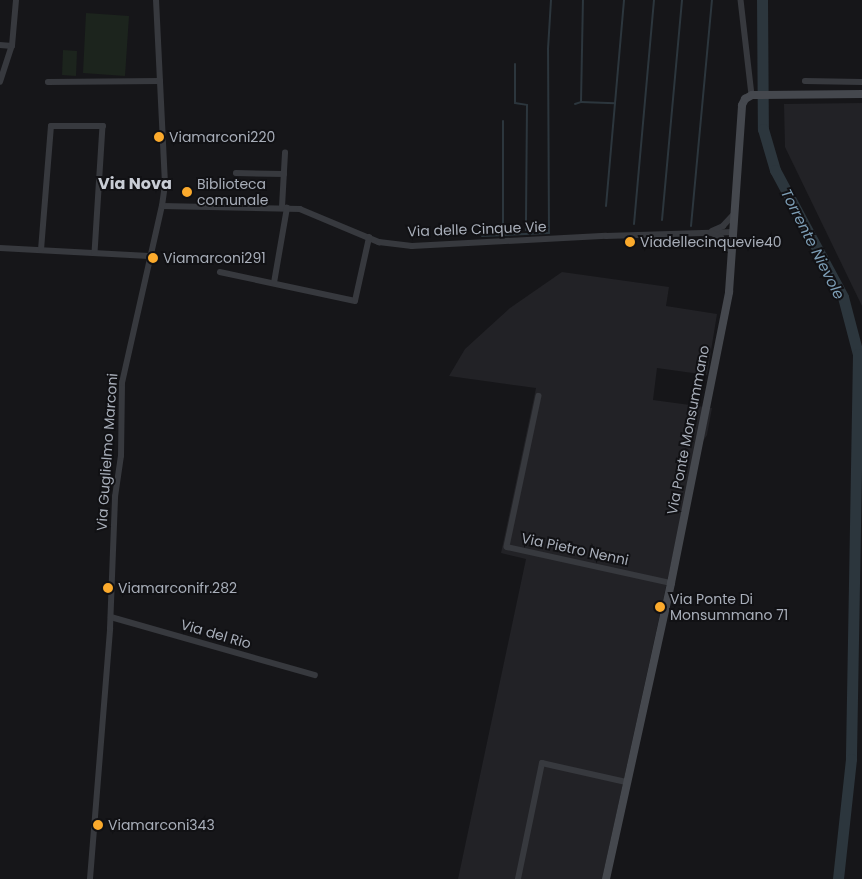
<!DOCTYPE html>
<style>
body{margin:0}
#map{position:relative;width:862px;height:879px;overflow:hidden;background:#161619;font-family:Poppins,sans-serif}
div>[style]{position:absolute}
.built>*{inset:0;background:#222226}
.green>*{inset:0;background:#1c241d}
.stream>*{height:2px;margin:-1px;padding:0 1px;transform-origin:1px;border-radius:1px;background:#2c363d}
.river>*{height:11px;margin:-5.5px;padding:0 5.5px;transform-origin:5.5px;border-radius:5.5px;background:#2c363d}
.street>*{height:5.5px;margin:-2.75px;padding:0 2.75px;transform-origin:2.75px;border-radius:2.75px;background:#37393e}
.secondary>*{height:8px;margin:-4px;padding:0 4px;transform-origin:4px;border-radius:4px;background:#45484e}
.dots>*{width:14px;height:14px;translate:-50% -50%;box-sizing:border-box;border:2px solid #111114;border-radius:50%}
span{translate:-50% -50%;white-space:nowrap;text-align:center;line-height:1.15;-webkit-text-stroke:4px #111114;paint-order:stroke}
.poi-label{font-size:14px;color:#a8aeb9}
.left{translate:0 -50%;text-align:left}
.street-label{font-size:14px;color:#a8aeb9}
.water-label{font-size:15px;color:#7d9eb6;font-style:italic}
.quarter-label{font-size:16px;color:#c9cdd5;font-weight:700}
</style>
<div id="map">
<div class="built">
<i style="clip-path:polygon(862px 103px,862px 306px,785px 147px,784px 104px)"></i>
<i style="clip-path:polygon(562px 272px,669px 287px,666px 306px,717px 314px,707px 375px,657px 368px,653px 400px,712px 408px,707px 435px,695px 454px,602px 879px,458px 879px,526px 559px,501px 553px,536px 388px,449px 376px,465px 349px,510px 308px)"></i>
</div>
<div class="green">
<i style="clip-path:polygon(86px 13px,129px 16px,125px 76px,83px 73px)"></i>
<i style="clip-path:polygon(63px 50px,77px 51px,76px 76px,62px 75px)"></i>
</div>
<div class="stream">
<i style="left:515px;top:64px;width:39px;rotate:90deg"></i>
<i style="left:515px;top:103px;width:12px;rotate:9deg"></i>
<i style="left:527px;top:105px;width:125px;rotate:90.5deg"></i>
<i style="left:581px;top:102px;width:102px;rotate:-88.9deg"></i>
<i style="left:575px;top:104px;width:6px;rotate:-18deg"></i>
<i style="left:581px;top:102px;width:34px;rotate:2deg"></i>
<i style="left:606px;top:206px;width:207px;rotate:-85deg"></i>
<i style="left:662px;top:220px;width:221px;rotate:-84.8deg"></i>
<i style="left:634px;top:224px;width:225px;rotate:-84.9deg"></i>
<i style="left:691px;top:226px;width:227px;rotate:-84.7deg"></i>
<i style="left:503px;top:232px;width:111px;rotate:-90deg"></i>
<i style="left:482px;top:236px;width:67px;rotate:-2.6deg"></i>
<i style="left:549px;top:233px;width:184px;rotate:-90.3deg"></i>
<i style="left:548px;top:49px;width:49px;rotate:-86.5deg"></i>
</div>
<div class="river">
<i style="left:762px;top:0;width:129px;rotate:89.6deg"></i>
<i style="left:763px;top:129px;width:43px;rotate:73.7deg"></i>
<i style="left:775px;top:170px;width:144px;rotate:61.8deg"></i>
<i style="left:843px;top:297px;width:59px;rotate:75.3deg"></i>
<i style="left:858px;top:354px;width:405px;rotate:91deg"></i>
<i style="left:851px;top:759px;width:121px;rotate:96.2deg"></i>
</div>
<div class="street">
<i style="left:741px;top:0;width:96px;rotate:83.4deg"></i>
<i style="left:0;top:45px;width:12px;rotate:5deg"></i>
<i style="left:805px;top:81px;width:57px;rotate:1deg"></i>
<i style="left:0;top:82px;width:38px;rotate:-72deg"></i>
<i style="left:12px;top:46px;width:46px;rotate:-85deg"></i>
<i style="left:48px;top:82px;width:112px;rotate:-0.5deg"></i>
<i style="left:236px;top:173px;width:48px;rotate:1.2deg"></i>
<i style="left:162px;top:206px;width:138px;rotate:1.2deg"></i>
<i style="left:300px;top:209px;width:86px;rotate:22.7deg"></i>
<i style="left:379px;top:242px;width:33px;rotate:7deg"></i>
<i style="left:412px;top:246px;width:194px;rotate:-3deg"></i>
<i style="left:606px;top:236px;width:128px;rotate:-1.8deg"></i>
<i style="left:282px;top:207px;width:54px;rotate:-86.8deg"></i>
<i style="left:712px;top:231px;width:12px;rotate:-24deg"></i>
<i style="left:723px;top:226px;width:16px;rotate:-47deg"></i>
<i style="left:712px;top:233px;width:10px;rotate:24deg"></i>
<i style="left:721px;top:237px;width:19px;rotate:54deg"></i>
<i style="left:0;top:248px;width:149px;rotate:3.1deg"></i>
<i style="left:41px;top:250px;width:124px;rotate:-85.4deg"></i>
<i style="left:51px;top:126px;width:52px"></i>
<i style="left:103px;top:126px;width:127px;rotate:93.6deg"></i>
<i style="left:220px;top:272px;width:138px;rotate:12.1deg"></i>
<i style="left:355px;top:301px;width:65px;rotate:-77.5deg"></i>
<i style="left:274px;top:283px;width:76px;rotate:-80.2deg"></i>
<i style="left:539px;top:396px;width:154px;rotate:102deg"></i>
<i style="left:507px;top:547px;width:168px;rotate:12.4deg"></i>
<i style="left:111px;top:617px;width:212px;rotate:15.9deg"></i>
<i style="left:90px;top:879px;width:251px;rotate:-85.4deg"></i>
<i style="left:110px;top:629px;width:132px;rotate:-87.8deg"></i>
<i style="left:115px;top:497px;width:41px;rotate:-81.7deg"></i>
<i style="left:121px;top:456px;width:73px;rotate:-89.2deg"></i>
<i style="left:122px;top:383px;width:181px;rotate:-77.3deg"></i>
<i style="left:162px;top:206px;width:22px;rotate:-82deg"></i>
<i style="left:165px;top:184px;width:184px;rotate:-92.8deg"></i>
<i style="left:518px;top:879px;width:118px;rotate:-78.3deg"></i>
<i style="left:542px;top:763px;width:86px;rotate:12.7deg"></i>
</div>
<div class="secondary">
<i style="left:606px;top:879px;width:303px;rotate:-77.6deg"></i>
<i style="left:671px;top:583px;width:297px;rotate:-78.7deg"></i>
<i style="left:729px;top:292px;width:187px;rotate:-86deg"></i>
<i style="left:742px;top:105px;width:7px;rotate:-63deg"></i>
<i style="left:745px;top:99px;width:8px;rotate:-30deg"></i>
<i style="left:752px;top:95px;width:110px;rotate:-0.5deg"></i>
</div>
<div class="dots">
<i style="left:159px;top:137px;background:#fbaa2c"></i>
<i style="left:187px;top:192px;background:#fbaa2c"></i>
<i style="left:630px;top:242px;background:#fbaa2c"></i>
<i style="left:153px;top:258px;background:#fbaa2c"></i>
<i style="left:108px;top:588px;background:#fbaa2c"></i>
<i style="left:660px;top:607px;background:#fbaa2c"></i>
<i style="left:98px;top:825px;background:#fbaa2c"></i>
</div>
<div class="poi-label">
<span class="left" style="left:169px;top:137px">Viamarconi220</span>
<span class="left" style="left:197px;top:192px">Biblioteca<br>comunale</span>
<span class="left" style="left:640px;top:242px">Viadellecinquevie40</span>
<span class="left" style="left:163px;top:258px">Viamarconi291</span>
<span class="left" style="left:118px;top:588px">Viamarconifr.282</span>
<span class="left" style="left:670px;top:607px">Via Ponte Di<br>Monsummano 71</span>
<span class="left" style="left:108px;top:825px">Viamarconi343</span>
</div>
<div class="street-label">
<span style="left:477px;top:229px;rotate:-2deg">Via delle Cinque Vie</span>
<span style="left:688px;top:430px;rotate:-79deg">Via Ponte Monsummano</span>
<span style="left:107px;top:452px;rotate:-86deg">Via Guglielmo Marconi</span>
<span style="left:575px;top:549px;rotate:12deg">Via Pietro Nenni</span>
<span style="left:216px;top:634px;rotate:16deg">Via del Rio</span>
</div>
<div class="water-label">
<span style="left:813px;top:244px;rotate:63deg">Torrente Nievole</span>
</div>
<div class="quarter-label">
<span style="left:135px;top:184px">Via Nova</span>
</div>
</div>
